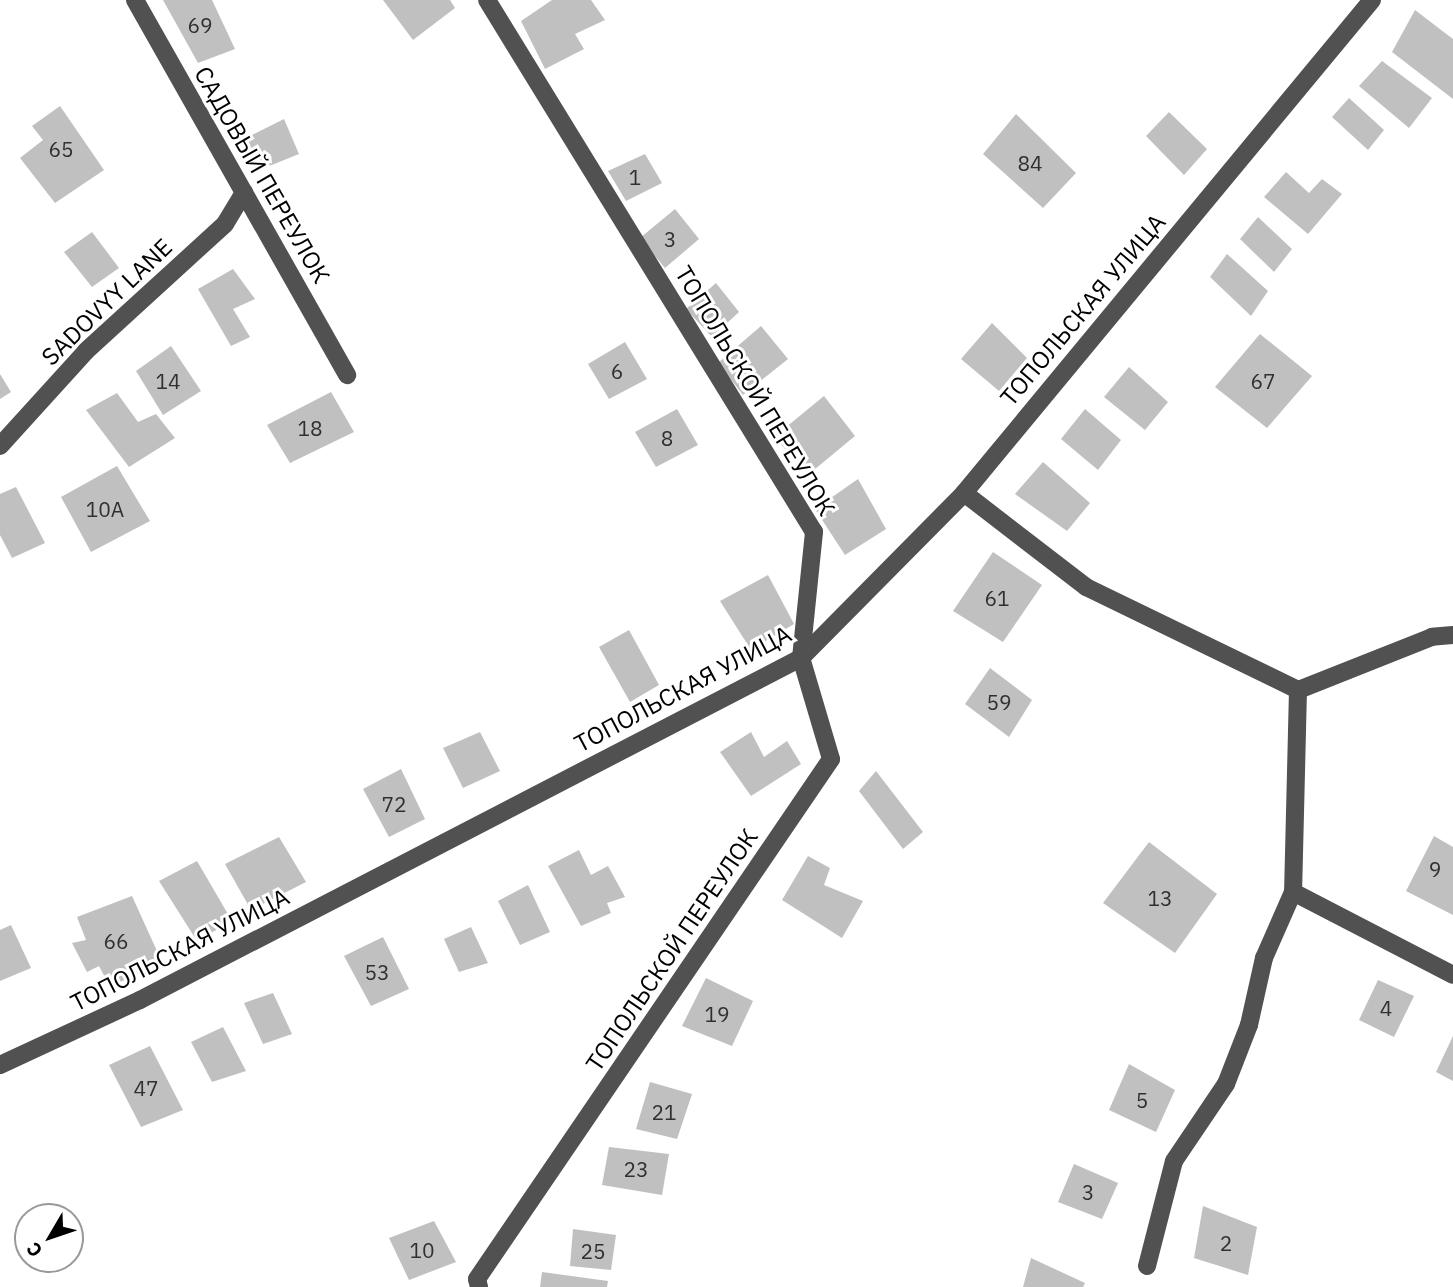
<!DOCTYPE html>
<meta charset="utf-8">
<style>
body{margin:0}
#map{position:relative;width:1453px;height:1287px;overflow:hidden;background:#fff;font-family:"IBM Plex Sans",sans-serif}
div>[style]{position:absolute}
.building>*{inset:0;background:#c0c0c0}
.minor>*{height:18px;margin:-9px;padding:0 9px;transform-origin:9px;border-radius:9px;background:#515151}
span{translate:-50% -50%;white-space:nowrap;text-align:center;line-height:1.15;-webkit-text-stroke:6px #fff;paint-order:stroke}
.number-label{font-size:21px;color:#303030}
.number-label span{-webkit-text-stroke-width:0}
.street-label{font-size:24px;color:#000}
.north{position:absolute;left:14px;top:1203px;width:70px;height:70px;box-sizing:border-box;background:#fff;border:2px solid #999;border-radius:50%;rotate:231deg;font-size:19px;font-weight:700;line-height:28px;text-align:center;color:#000}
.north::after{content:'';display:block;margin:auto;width:24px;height:32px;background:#000;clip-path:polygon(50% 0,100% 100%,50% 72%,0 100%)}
</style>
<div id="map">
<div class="building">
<i style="clip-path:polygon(163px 0,212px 0,235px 49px,198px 63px)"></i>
<i style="clip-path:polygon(383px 0,450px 0,455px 8px,413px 40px)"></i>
<i style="clip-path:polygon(552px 0,591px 0,605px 20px,575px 34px,584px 49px,545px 69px,521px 21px)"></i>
<i style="clip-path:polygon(1415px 10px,1453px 39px,1453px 99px,1392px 52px)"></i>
<i style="clip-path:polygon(1382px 61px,1432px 98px,1409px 128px,1359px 86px)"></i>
<i style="clip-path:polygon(1349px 98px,1384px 130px,1368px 150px,1332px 117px)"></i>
<i style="clip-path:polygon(60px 106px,104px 170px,55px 203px,20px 158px,43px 140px,32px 126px)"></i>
<i style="clip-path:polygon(1169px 112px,1207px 149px,1184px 175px,1146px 136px)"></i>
<i style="clip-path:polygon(1016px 114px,1076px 173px,1043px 208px,983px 154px)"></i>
<i style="clip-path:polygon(284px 119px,299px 154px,257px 171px,240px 141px)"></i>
<i style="clip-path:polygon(645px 154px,662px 183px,626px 201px,608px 171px)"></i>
<i style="clip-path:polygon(1286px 172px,1309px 193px,1322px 179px,1342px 194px,1308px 234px,1264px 197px)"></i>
<i style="clip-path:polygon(675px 209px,699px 239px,665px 268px,640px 238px)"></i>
<i style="clip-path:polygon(1258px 217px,1292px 249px,1274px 272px,1240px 239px)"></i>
<i style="clip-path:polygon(92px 232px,119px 268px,92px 287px,64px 252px)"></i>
<i style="clip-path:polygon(1227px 254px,1268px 291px,1251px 316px,1210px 277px)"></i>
<i style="clip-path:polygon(233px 269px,255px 299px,233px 309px,250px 337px,231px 346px,198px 289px)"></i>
<i style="clip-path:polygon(716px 283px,739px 312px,712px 337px,686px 309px)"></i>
<i style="clip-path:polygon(992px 323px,1027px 358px,999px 391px,961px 359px)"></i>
<i style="clip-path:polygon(761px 326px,788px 359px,743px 395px,718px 363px)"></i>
<i style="clip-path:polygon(1260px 334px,1312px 376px,1267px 428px,1215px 387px)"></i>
<i style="clip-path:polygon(625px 342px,647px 379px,609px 399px,588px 364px)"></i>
<i style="clip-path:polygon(171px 346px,201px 391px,163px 415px,136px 371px)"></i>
<i style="clip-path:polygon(1129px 367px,1168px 402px,1145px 430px,1104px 397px)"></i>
<i style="clip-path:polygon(0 374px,11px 392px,0 399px)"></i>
<i style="clip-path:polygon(331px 392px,354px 432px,290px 463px,267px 425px)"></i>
<i style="clip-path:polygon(117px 393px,138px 422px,156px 414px,175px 438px,129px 467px,86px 410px)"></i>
<i style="clip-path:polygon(824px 396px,855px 436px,809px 474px,774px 437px)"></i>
<i style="clip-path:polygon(677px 409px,698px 445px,656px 467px,635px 432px)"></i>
<i style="clip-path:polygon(1085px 409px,1121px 440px,1098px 470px,1061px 439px)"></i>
<i style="clip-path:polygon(1043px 462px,1090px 503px,1067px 531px,1015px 494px)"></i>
<i style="clip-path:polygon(117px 466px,150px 521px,91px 552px,61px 497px)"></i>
<i style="clip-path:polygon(858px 479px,886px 529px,845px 555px,815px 509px)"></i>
<i style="clip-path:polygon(16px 487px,45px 543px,12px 558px,0 535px,0 494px)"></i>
<i style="clip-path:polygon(993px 552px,1042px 585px,1003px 642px,953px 611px)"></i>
<i style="clip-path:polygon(768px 575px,794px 624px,751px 650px,720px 601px)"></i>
<i style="clip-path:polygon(629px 630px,659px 685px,630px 702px,599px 647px)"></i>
<i style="clip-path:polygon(990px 668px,1032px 700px,1009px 737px,965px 704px)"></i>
<i style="clip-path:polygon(480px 732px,500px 771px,463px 788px,443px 748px)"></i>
<i style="clip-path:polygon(751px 732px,764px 757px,787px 741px,801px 764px,751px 796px,720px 752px)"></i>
<i style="clip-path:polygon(401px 769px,425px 819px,389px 837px,363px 789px)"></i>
<i style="clip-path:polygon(876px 771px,923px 832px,903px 849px,859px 791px)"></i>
<i style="clip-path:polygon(1434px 836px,1453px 847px,1453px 915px,1406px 891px)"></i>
<i style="clip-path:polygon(279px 837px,306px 882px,251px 910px,225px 864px)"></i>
<i style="clip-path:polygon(1149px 842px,1217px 894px,1175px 953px,1103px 903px)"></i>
<i style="clip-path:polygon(579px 850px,591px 875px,608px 866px,625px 897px,607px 903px,611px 913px,581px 926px,548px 866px)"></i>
<i style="clip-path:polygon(808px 856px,830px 868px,824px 885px,863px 901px,842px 938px,782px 900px)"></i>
<i style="clip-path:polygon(197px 861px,232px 921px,197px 941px,159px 881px)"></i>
<i style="clip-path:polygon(528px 885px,550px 932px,520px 945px,498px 901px)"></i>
<i style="clip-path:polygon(132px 896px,162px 962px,110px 987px,99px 966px,87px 972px,72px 943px,86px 940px,77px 917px)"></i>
<i style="clip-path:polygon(11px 925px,31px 968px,0 981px,0 930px)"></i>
<i style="clip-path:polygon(471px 927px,488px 963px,459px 972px,444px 939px)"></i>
<i style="clip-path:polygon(383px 937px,409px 989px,371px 1006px,344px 956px)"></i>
<i style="clip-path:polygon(706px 978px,753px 1001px,732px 1046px,682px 1026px)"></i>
<i style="clip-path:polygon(1378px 980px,1414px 996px,1394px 1037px,1359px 1020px)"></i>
<i style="clip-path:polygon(273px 993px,292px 1034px,263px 1044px,244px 1003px)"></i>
<i style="clip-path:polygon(223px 1027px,246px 1071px,212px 1082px,191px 1042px)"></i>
<i style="clip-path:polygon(1453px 1036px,1453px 1081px,1436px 1072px)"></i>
<i style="clip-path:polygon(150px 1046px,183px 1110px,141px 1127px,109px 1065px)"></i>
<i style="clip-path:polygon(1129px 1064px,1175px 1090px,1156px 1132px,1109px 1110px)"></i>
<i style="clip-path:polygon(650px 1082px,692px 1094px,677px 1139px,636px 1129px)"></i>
<i style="clip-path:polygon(609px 1147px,669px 1154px,662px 1195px,602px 1185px)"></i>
<i style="clip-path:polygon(1074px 1164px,1118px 1183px,1102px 1219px,1058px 1202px)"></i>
<i style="clip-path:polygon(1203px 1206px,1257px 1227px,1248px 1275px,1194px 1258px)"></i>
<i style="clip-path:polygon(434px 1221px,456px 1262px,409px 1280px,389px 1238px)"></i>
<i style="clip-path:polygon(573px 1229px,616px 1235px,611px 1270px,570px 1266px)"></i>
<i style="clip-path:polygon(1031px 1258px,1085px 1283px,1083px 1287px,1023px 1287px)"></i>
<i style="clip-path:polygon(542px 1272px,608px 1281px,607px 1287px,540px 1287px)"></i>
</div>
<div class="minor">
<i style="left:135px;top:0;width:431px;rotate:60.5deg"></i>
<i style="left:0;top:446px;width:128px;rotate:-47.8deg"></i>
<i style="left:86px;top:351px;width:188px;rotate:-42.4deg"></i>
<i style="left:225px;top:224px;width:37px;rotate:-59deg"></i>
<i style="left:964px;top:493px;width:154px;rotate:37.6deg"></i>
<i style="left:1086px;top:587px;width:236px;rotate:25.9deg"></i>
<i style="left:1453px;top:635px;width:21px;rotate:175deg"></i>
<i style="left:1432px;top:637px;width:144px;rotate:158.4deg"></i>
<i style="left:1298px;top:690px;width:202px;rotate:91.4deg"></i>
<i style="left:1293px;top:892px;width:180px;rotate:27.4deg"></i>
<i style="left:0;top:1065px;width:154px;rotate:-24.9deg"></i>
<i style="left:140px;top:1000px;width:744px;rotate:-27.36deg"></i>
<i style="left:801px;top:658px;width:232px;rotate:-45.3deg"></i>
<i style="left:964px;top:493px;width:640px;rotate:-50.39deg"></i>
<i style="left:1147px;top:1266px;width:108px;rotate:-75.6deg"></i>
<i style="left:1174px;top:1161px;width:93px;rotate:-56deg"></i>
<i style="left:1226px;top:1084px;width:63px;rotate:-68.7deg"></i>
<i style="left:1249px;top:1025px;width:69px;rotate:-77.4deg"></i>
<i style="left:1264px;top:958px;width:72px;rotate:-66.3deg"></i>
<i style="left:479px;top:1287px;width:8px;rotate:-104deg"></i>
<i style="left:477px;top:1279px;width:629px;rotate:-55.75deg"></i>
<i style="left:831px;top:759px;width:105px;rotate:-106.5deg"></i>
<i style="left:801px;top:658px;width:127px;rotate:-84.1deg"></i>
<i style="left:814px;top:532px;width:624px;rotate:-121.58deg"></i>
</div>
<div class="number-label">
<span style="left:200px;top:25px">69</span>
<span style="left:61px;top:149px">65</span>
<span style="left:1030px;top:163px">84</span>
<span style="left:635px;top:177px">1</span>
<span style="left:670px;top:239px">3</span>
<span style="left:617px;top:371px">6</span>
<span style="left:168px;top:381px">14</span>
<span style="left:1263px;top:381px">67</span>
<span style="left:310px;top:428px">18</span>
<span style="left:667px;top:438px">8</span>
<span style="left:105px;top:509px">10А</span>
<span style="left:997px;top:598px">61</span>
<span style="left:999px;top:702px">59</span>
<span style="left:394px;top:804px">72</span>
<span style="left:1435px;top:869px">9</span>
<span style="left:1160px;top:898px">13</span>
<span style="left:116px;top:941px">66</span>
<span style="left:377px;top:972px">53</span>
<span style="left:1386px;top:1008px">4</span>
<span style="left:717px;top:1014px">19</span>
<span style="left:146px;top:1088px">47</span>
<span style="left:1142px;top:1100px">5</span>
<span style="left:664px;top:1112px">21</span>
<span style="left:636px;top:1169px">23</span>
<span style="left:1088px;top:1192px">3</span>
<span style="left:1226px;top:1243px">2</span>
<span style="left:422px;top:1250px">10</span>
<span style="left:593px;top:1251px">25</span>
</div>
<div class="street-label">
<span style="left:262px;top:175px;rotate:60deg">САДОВЫЙ ПЕРЕУЛОК</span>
<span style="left:107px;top:302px;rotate:-44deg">SADOVYY LANE</span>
<span style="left:1083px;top:310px;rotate:-50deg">ТОПОЛЬСКАЯ УЛИЦА</span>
<span style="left:755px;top:391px;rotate:59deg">ТОПОЛЬСКОЙ ПЕРЕУЛОК</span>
<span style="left:683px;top:689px;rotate:-28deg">ТОПОЛЬСКАЯ УЛИЦА</span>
<span style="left:180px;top:950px;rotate:-27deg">ТОПОЛЬСКАЯ УЛИЦА</span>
<span style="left:672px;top:950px;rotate:-56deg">ТОПОЛЬСКОЙ ПЕРЕУЛОК</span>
</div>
<div class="north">С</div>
</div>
